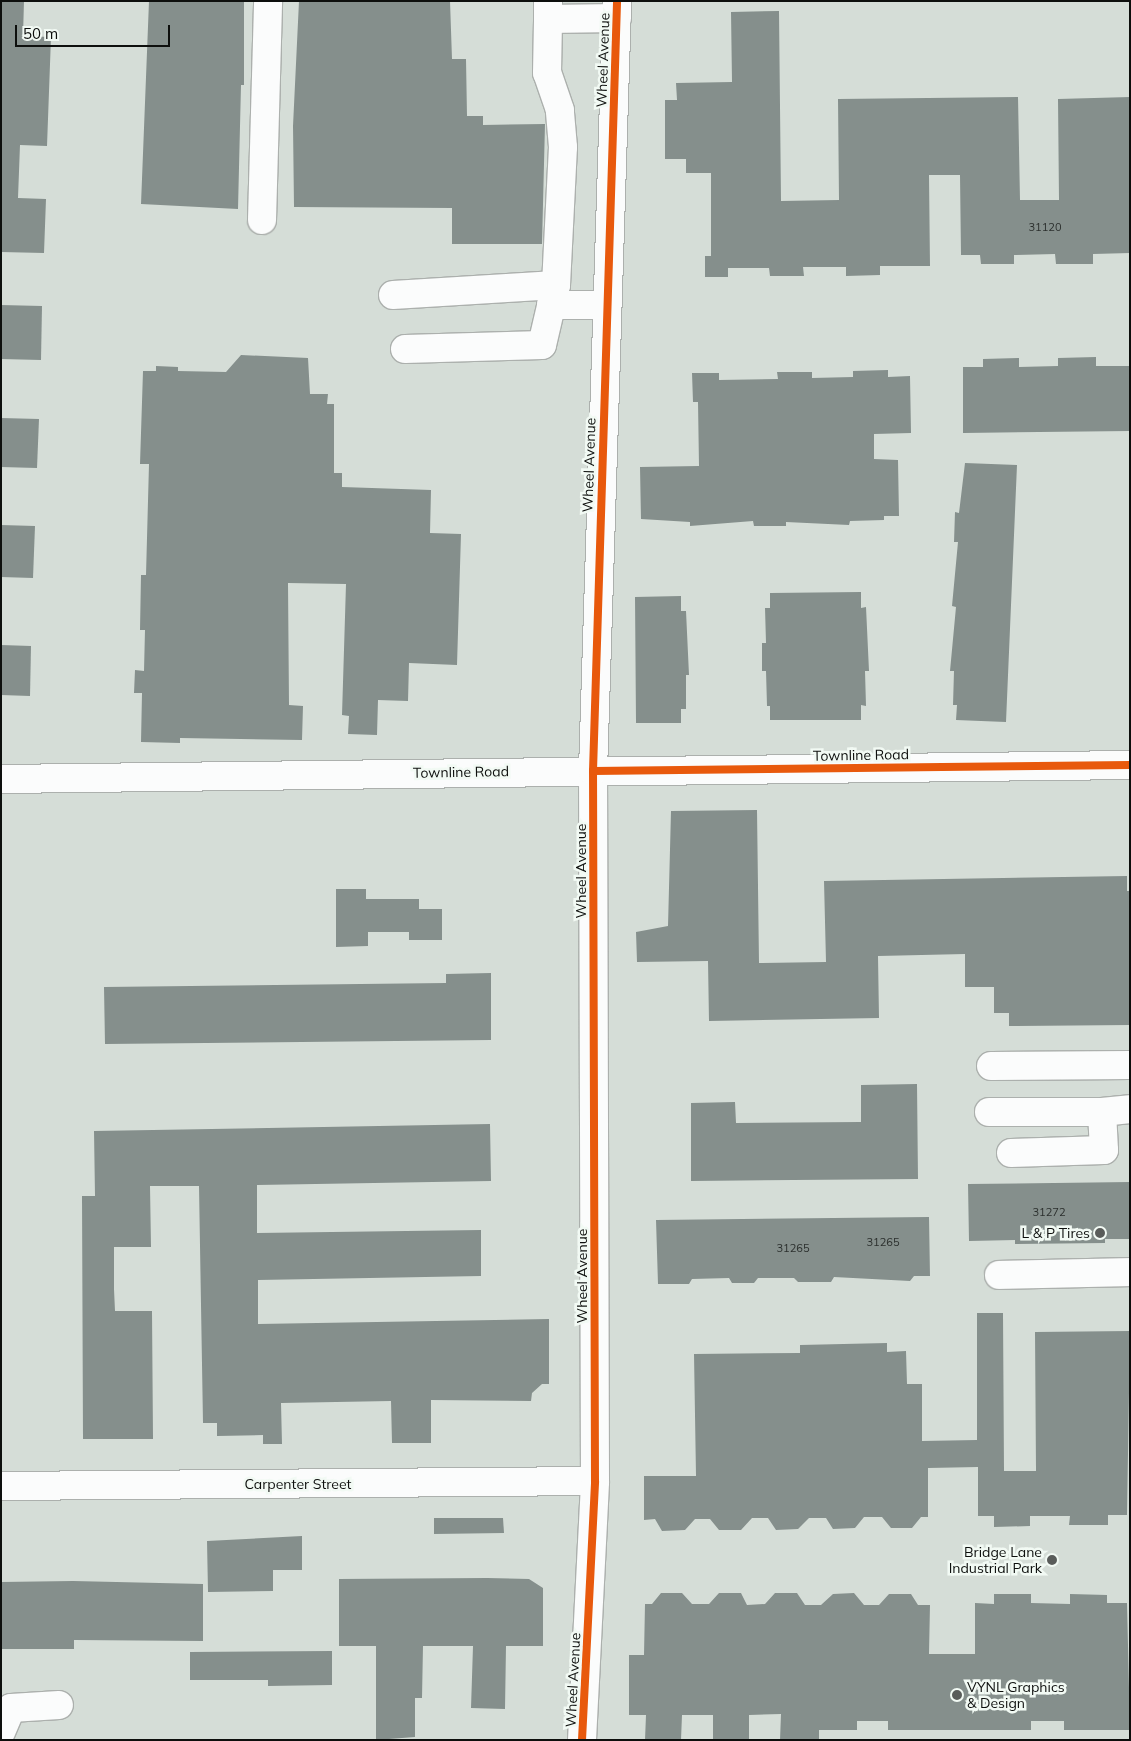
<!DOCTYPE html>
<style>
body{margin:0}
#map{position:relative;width:1131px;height:1741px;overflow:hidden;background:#e7ebe8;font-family:Mulish,sans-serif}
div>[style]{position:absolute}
.built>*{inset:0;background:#d5ddd7}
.building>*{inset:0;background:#858f8c}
.roads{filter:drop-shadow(1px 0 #acb0ad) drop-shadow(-1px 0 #acb0ad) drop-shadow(0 1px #acb0ad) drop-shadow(0 -1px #acb0ad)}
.minor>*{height:28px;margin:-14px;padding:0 14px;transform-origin:14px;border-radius:14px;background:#fbfcfc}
.cycleway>*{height:8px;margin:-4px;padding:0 4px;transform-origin:4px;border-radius:4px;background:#e8590c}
.dots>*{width:14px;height:14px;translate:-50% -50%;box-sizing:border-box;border:2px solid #f2faf4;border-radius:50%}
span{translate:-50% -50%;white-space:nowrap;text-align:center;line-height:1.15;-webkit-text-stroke:5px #f2faf4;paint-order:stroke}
.number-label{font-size:11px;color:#2b2f2d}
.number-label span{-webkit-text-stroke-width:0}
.street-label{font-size:14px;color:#0d0f0d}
.poi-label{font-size:14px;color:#0d0f0d}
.right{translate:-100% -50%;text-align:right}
.left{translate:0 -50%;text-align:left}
.frame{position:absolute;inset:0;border:2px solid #0d0f0d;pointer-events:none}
.scale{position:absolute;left:15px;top:25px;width:155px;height:22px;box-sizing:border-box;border:2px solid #0d0f0d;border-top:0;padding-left:6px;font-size:15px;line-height:18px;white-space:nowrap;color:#0d0f0d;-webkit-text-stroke:4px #f2faf4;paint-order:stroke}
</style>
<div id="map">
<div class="built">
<i style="clip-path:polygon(1px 1px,1130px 1px,1130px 1740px,1px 1740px)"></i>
</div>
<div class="building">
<i style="clip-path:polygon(1px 1px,24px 1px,23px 36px,51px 37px,47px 146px,20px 145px,18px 198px,46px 199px,44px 253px,1px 252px)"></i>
<i style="clip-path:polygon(149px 1px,244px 1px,244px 85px,241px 85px,238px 209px,141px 204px)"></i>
<i style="clip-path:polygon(299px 1px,450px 1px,452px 59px,466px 59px,467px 116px,483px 116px,483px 125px,545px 124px,542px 244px,452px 244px,452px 208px,294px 207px,293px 126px)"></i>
<i style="clip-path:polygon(779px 11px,781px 201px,839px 200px,838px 99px,1018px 97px,1020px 200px,1059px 200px,1058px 99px,1130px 97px,1130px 253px,1093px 254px,1093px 264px,1056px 264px,1055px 254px,1014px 255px,1014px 264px,981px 264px,980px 255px,961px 255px,960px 175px,929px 175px,930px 266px,880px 266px,880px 275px,846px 276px,846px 267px,803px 267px,804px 276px,770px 276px,769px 268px,728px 268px,728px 277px,705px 277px,705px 256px,711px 256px,711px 173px,686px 173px,686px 159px,665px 159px,665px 100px,677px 100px,676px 83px,732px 82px,731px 12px)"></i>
<i style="clip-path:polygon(1px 305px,42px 306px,41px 360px,1px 359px)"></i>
<i style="clip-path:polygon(241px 355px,308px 358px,310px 394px,328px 394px,327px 404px,334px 404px,334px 473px,342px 473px,342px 487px,431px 490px,430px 533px,461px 534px,457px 665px,409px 663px,408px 701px,378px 700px,377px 735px,348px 734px,349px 716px,342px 715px,346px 584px,288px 583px,289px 705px,303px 706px,302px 740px,180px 738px,180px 743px,141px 742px,142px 693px,134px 693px,135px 670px,144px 671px,145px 630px,140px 630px,141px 575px,146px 575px,149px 464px,140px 464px,143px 371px,156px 371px,156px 366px,178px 367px,178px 371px,226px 372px)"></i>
<i style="clip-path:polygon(1096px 357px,1096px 366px,1130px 366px,1130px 431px,963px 433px,963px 367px,983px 367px,983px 359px,1019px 358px,1019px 367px,1058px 366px,1058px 358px)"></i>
<i style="clip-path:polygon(888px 370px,888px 377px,910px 376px,911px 433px,874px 434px,874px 459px,898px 460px,899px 516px,884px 516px,884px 520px,850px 521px,849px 525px,786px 522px,786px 526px,754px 526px,753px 521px,690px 526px,690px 522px,641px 519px,640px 467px,699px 466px,698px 402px,693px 402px,692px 373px,719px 373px,719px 380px,778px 379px,777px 372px,812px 372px,812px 378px,853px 377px,853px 371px)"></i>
<i style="clip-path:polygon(1px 418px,39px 419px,37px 468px,1px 467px)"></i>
<i style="clip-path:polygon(965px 463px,1017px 465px,1006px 722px,956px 720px,957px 705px,953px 705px,954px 671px,950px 671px,956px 607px,952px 606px,958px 542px,954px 542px,955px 512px,959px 513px)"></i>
<i style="clip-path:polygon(1px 525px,35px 526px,33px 578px,1px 577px)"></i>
<i style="clip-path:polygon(861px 592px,861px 608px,866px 607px,869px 671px,865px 671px,866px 706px,861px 705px,861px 720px,770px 720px,770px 706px,767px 706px,766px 671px,762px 671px,762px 643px,766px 643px,765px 608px,770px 608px,770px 593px)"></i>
<i style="clip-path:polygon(681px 596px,681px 611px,686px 611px,689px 675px,686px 675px,686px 709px,681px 709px,681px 723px,636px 723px,635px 597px)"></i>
<i style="clip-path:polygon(1px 645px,31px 646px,30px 696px,1px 695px)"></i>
<i style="clip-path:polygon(757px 810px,759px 963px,826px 962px,824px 881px,1127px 876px,1127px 891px,1130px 891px,1130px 1025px,1009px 1026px,1009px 1013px,994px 1013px,994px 987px,965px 987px,965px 954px,878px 956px,879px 1018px,709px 1021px,708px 961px,637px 962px,636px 932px,668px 926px,671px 811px)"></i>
<i style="clip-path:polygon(336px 889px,366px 889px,366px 899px,419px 899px,419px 909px,442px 909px,442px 940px,409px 940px,409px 932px,368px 932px,368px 946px,336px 947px)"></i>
<i style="clip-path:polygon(491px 973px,491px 1040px,105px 1044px,104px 987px,446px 983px,446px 974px)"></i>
<i style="clip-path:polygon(917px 1084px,918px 1179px,691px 1181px,691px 1103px,735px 1102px,736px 1123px,861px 1122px,861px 1085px)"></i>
<i style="clip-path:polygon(490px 1124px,491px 1181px,257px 1185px,257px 1233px,481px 1230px,481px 1276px,258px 1280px,258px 1324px,549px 1319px,549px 1384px,542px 1384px,532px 1393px,531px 1401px,431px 1400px,431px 1443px,392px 1443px,391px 1401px,281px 1403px,282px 1444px,263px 1444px,263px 1435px,217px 1436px,217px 1423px,203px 1423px,199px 1186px,150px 1186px,151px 1247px,114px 1247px,114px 1289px,115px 1311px,152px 1311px,153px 1439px,83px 1439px,82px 1196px,95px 1196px,94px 1131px)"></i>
<i style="clip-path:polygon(1130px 1182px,1130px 1239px,1105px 1239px,1105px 1243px,1015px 1244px,1015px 1240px,969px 1241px,968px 1184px)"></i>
<i style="clip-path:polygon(929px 1217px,930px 1276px,914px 1276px,910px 1281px,834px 1277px,831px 1282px,798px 1282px,794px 1278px,758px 1278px,754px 1283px,732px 1283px,729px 1278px,692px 1279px,689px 1284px,658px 1284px,656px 1220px)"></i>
<i style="clip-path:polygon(977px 1313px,1003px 1313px,1004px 1471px,1036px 1471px,1035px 1332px,1130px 1331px,1127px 1515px,1108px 1515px,1108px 1525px,1069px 1525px,1070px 1516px,1030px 1516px,1030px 1526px,994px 1527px,994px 1516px,978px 1516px,978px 1467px,928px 1468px,928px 1517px,921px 1517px,912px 1528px,891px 1528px,882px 1517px,864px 1517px,855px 1528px,833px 1529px,826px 1518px,809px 1518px,798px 1529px,776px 1530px,768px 1518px,752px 1518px,741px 1530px,719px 1530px,710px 1519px,695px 1519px,685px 1530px,662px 1531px,655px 1519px,644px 1520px,644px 1476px,696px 1476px,694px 1354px,800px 1353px,800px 1345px,887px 1343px,887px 1352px,906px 1351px,907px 1384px,922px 1384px,922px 1441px,977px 1440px)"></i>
<i style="clip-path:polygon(434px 1518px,503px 1518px,504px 1533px,434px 1534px)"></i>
<i style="clip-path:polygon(302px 1536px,302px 1570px,273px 1570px,273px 1591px,208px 1592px,207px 1541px)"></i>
<i style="clip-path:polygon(487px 1578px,529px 1579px,543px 1588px,543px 1646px,506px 1646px,505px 1709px,471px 1708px,473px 1646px,423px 1646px,422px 1698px,415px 1698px,415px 1737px,376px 1740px,376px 1646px,339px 1646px,339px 1579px)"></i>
<i style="clip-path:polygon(73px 1581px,203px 1584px,203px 1641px,74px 1640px,74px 1649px,1px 1649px,1px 1582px)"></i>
<i style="clip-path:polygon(661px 1593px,682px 1593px,692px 1604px,709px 1604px,719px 1593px,741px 1593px,747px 1605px,765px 1604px,775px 1593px,797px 1593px,805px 1605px,821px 1605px,833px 1594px,854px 1593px,864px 1605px,879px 1605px,889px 1594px,911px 1594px,918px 1605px,930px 1605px,929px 1654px,975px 1654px,975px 1603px,994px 1604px,994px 1594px,1031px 1594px,1031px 1603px,1070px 1604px,1070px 1594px,1107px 1595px,1107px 1603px,1127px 1603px,1130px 1730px,1064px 1730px,1064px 1721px,1031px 1721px,1031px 1730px,888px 1730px,888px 1721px,857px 1721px,857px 1730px,819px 1730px,819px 1740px,780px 1740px,781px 1714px,749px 1715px,749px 1740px,713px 1740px,713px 1715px,682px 1715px,681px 1740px,645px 1740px,646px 1715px,629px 1715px,629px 1655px,644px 1655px,645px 1604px,652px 1604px)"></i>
<i style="clip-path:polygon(332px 1651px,332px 1685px,268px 1686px,268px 1680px,190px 1680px,190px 1652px)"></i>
</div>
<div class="roads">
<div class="minor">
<i style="left:548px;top:2px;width:17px;rotate:90deg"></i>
<i style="left:548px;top:19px;width:69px;rotate:-0.8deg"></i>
<i style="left:262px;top:220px;width:219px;rotate:-88.4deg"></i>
<i style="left:393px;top:295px;width:163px;rotate:-3.5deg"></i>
<i style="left:551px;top:305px;width:56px"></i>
<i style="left:405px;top:349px;width:137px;rotate:-1.7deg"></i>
<i style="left:542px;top:345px;width:62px;rotate:-76.9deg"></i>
<i style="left:556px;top:285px;width:138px;rotate:-87.1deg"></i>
<i style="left:563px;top:147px;width:37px;rotate:-95deg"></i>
<i style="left:560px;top:110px;width:39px;rotate:-109deg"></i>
<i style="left:547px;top:73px;width:54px;rotate:-88.9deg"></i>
<i style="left:1px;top:779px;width:1129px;rotate:-0.71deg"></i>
<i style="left:991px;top:1066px;width:139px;rotate:-0.4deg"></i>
<i style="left:989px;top:1112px;width:113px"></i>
<i style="left:1102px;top:1112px;width:28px;rotate:-6deg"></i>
<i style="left:1011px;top:1153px;width:93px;rotate:-1.8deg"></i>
<i style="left:1104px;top:1150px;width:38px;rotate:-93deg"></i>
<i style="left:999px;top:1275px;width:131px;rotate:-1.3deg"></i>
<i style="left:1px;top:1486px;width:594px;rotate:-0.48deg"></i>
<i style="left:1px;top:1732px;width:26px;rotate:-67deg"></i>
<i style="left:11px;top:1708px;width:48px;rotate:-3.6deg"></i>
<i style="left:582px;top:1740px;width:259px;rotate:-87.1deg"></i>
<i style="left:595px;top:1481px;width:710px;rotate:-90.16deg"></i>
<i style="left:593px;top:771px;width:770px;rotate:-88.21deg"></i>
</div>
</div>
<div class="cycleway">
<i style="left:593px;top:771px;width:537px;rotate:-0.64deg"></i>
<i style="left:582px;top:1740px;width:259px;rotate:-87.1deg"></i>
<i style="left:595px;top:1481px;width:710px;rotate:-90.16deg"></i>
<i style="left:593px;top:771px;width:770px;rotate:-88.21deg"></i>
</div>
<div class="dots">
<i style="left:1100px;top:1233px;background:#595c5a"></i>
<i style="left:1052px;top:1560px;background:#595c5a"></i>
<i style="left:957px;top:1695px;background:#595c5a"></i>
</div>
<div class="number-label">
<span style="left:1045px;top:227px">31120</span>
<span style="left:1049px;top:1212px">31272</span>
<span style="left:883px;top:1242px">31265</span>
<span style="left:793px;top:1248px">31265</span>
</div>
<div class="street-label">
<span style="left:603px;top:60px;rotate:-88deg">Wheel Avenue</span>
<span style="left:589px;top:465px;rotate:-88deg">Wheel Avenue</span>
<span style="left:861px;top:755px;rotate:-1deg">Townline Road</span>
<span style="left:461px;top:772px;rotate:-1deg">Townline Road</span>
<span style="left:581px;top:871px;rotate:-90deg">Wheel Avenue</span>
<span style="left:582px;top:1276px;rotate:-90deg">Wheel Avenue</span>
<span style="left:298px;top:1484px">Carpenter Street</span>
<span style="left:573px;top:1680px;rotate:-87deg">Wheel Avenue</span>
</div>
<div class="poi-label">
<span class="right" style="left:1090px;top:1233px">L &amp; P Tires</span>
<span class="right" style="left:1042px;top:1560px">Bridge Lane<br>Industrial Park</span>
<span class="left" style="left:967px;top:1695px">VYNL Graphics<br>&amp; Design</span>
</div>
<div class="frame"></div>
<div class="scale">50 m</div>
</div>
